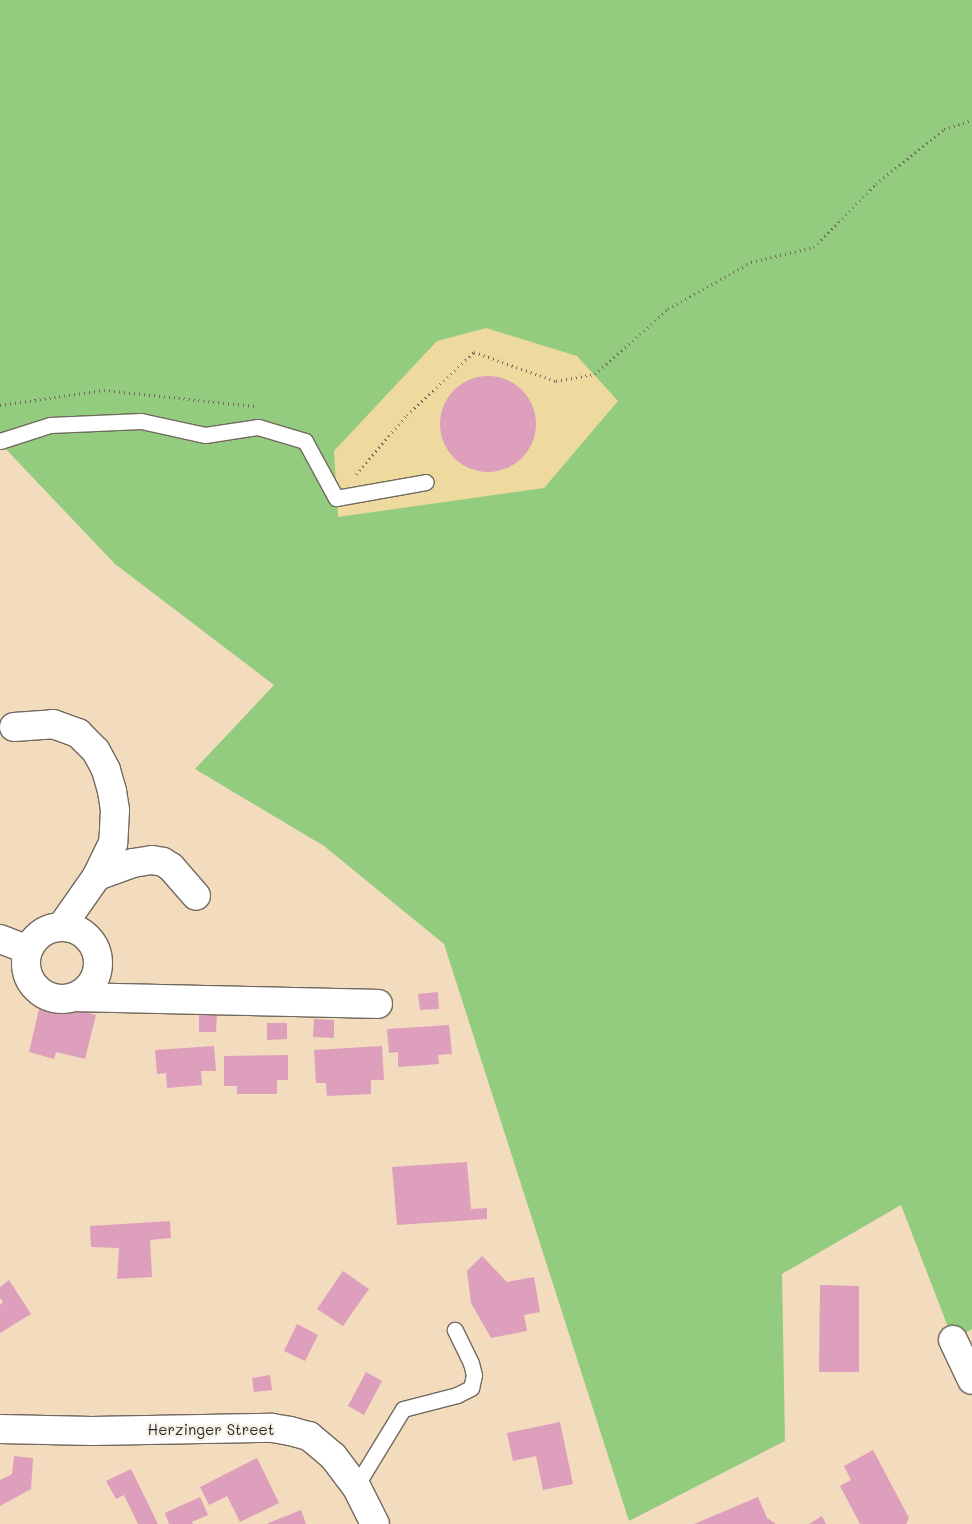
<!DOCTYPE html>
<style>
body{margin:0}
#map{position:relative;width:972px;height:1524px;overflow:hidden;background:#f3dbbe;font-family:Mali,sans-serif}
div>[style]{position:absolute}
.green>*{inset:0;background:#94cc7f}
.sand>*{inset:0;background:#eeda9e}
.building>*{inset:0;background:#dd9fbc}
.round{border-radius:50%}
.path>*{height:3px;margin-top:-1.5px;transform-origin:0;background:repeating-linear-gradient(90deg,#71695e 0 1px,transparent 0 5px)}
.roads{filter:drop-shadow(1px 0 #71695e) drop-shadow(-1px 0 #71695e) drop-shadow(0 1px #71695e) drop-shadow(0 -1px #71695e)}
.service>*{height:15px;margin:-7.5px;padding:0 7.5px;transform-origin:7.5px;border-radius:7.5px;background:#fff}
.minor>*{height:28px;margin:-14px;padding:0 14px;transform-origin:14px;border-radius:14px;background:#fff}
.minor>.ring{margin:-14px;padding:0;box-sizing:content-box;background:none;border:28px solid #fff;border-radius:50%}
span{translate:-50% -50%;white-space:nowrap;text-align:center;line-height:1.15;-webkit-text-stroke:5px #f7f3e8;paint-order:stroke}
.street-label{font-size:15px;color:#2b2b2b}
</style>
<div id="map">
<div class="green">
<i style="clip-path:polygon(0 0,972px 0,972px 1329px,953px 1340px,901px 1205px,782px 1274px,785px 1441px,629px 1521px,444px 944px,324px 846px,195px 769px,274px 685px,115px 564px,0 443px)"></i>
</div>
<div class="sand">
<i style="clip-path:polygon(486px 328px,577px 356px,618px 401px,544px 488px,338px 517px,334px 451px,437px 341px)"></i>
</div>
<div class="building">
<i class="round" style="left:440px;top:376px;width:96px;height:96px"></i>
<i style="clip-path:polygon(438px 992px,439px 1009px,420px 1010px,418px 994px)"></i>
<i style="clip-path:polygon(41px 1001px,96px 1015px,85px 1059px,56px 1052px,54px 1059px,29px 1052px)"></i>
<i style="clip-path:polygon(199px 1012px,217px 1012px,216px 1032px,199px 1032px)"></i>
<i style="clip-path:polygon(314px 1019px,334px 1020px,334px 1038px,313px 1037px)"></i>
<i style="clip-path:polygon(267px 1023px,287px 1023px,287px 1039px,267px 1040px)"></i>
<i style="clip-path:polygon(449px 1025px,452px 1054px,438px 1055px,439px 1064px,398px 1067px,398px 1052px,389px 1053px,387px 1029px)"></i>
<i style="clip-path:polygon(214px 1046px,216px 1071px,201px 1071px,202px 1085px,167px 1088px,166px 1073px,157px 1074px,155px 1050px)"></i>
<i style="clip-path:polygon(382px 1046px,384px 1080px,371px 1080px,371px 1094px,327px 1096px,326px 1083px,316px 1083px,314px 1050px)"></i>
<i style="clip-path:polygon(288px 1055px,288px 1080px,277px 1080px,277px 1094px,237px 1094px,237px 1086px,224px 1086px,224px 1056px)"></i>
<i style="clip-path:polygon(467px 1162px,471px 1209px,487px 1208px,487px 1219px,397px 1225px,392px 1167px)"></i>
<i style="clip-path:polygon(170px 1221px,171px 1238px,150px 1240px,152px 1277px,117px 1279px,119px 1248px,91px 1247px,90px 1226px)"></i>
<i style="clip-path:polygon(482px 1256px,507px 1282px,534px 1277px,540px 1312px,524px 1315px,527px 1331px,491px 1338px,471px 1303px,467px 1271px)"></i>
<i style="clip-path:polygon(343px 1271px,369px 1289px,343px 1326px,317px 1309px)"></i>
<i style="clip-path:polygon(9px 1280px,31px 1314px,0 1333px,0 1305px,3px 1302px,0 1298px,0 1287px)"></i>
<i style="clip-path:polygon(820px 1285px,859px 1286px,859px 1372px,819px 1372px)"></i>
<i style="clip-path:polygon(297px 1324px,318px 1335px,305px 1361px,284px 1351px)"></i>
<i style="clip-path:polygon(366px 1372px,382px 1381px,364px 1415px,348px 1406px)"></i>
<i style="clip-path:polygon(270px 1375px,272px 1390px,254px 1392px,252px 1378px)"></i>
<i style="clip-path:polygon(560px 1422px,573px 1484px,543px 1490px,536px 1456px,513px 1461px,507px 1433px)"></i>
<i style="clip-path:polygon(873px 1450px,909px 1518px,906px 1524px,860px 1524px,840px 1486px,851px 1480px,844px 1466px)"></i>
<i style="clip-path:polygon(14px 1456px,33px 1458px,31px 1489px,0 1506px,0 1480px,12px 1474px)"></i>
<i style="clip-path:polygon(257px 1458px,279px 1503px,240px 1522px,227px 1496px,209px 1505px,200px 1487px)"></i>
<i style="clip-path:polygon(131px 1469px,158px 1524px,138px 1524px,124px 1495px,116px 1499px,106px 1481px)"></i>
<i style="clip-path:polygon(200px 1497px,208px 1515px,192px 1522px,193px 1524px,169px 1524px,165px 1513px)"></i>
<i style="clip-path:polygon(758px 1497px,767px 1518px,776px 1524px,694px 1524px)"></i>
<i style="clip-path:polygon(301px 1510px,306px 1524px,266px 1524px)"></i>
<i style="clip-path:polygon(822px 1516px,826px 1524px,809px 1524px)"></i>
</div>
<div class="path">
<i style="left:0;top:405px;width:105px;rotate:-8.2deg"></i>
<i style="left:104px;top:390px;width:151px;rotate:6.1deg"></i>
<i style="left:356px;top:474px;width:78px;rotate:-49.2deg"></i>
<i style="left:407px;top:415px;width:92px;rotate:-43.2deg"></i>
<i style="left:474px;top:352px;width:87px;rotate:19.5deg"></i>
<i style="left:556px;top:381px;width:40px;rotate:-10deg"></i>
<i style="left:595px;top:374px;width:98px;rotate:-41.7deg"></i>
<i style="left:668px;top:309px;width:95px;rotate:-29.5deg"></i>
<i style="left:751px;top:262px;width:65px;rotate:-13.4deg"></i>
<i style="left:814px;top:247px;width:88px;rotate:-45.5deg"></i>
<i style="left:876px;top:184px;width:87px;rotate:-39deg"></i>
<i style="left:944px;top:129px;width:29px;rotate:-18deg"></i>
</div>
<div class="roads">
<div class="service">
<i style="left:0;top:441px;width:52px;rotate:-17.7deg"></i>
<i style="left:50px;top:425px;width:91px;rotate:-2.5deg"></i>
<i style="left:141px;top:421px;width:66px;rotate:12.3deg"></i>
<i style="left:205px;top:435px;width:54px;rotate:-8.6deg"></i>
<i style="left:258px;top:427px;width:49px;rotate:16.6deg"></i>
<i style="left:305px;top:441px;width:65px;rotate:61.5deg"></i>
<i style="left:336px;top:498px;width:91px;rotate:-10.1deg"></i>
<i style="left:356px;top:1486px;width:90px;rotate:-58.6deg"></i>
<i style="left:403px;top:1409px;width:56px;rotate:-14.5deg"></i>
<i style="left:457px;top:1395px;width:16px;rotate:-27deg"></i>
<i style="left:471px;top:1388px;width:13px;rotate:-77deg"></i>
<i style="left:474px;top:1375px;width:12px;rotate:-104deg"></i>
<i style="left:471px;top:1363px;width:37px;rotate:-116deg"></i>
</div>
<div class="minor">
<i style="left:14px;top:727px;width:39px;rotate:-4deg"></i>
<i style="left:53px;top:724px;width:27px;rotate:20deg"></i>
<i style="left:78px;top:733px;width:25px;rotate:45deg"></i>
<i style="left:96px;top:751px;width:21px;rotate:62deg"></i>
<i style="left:106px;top:770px;width:22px;rotate:74deg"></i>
<i style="left:112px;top:791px;width:19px;rotate:81deg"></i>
<i style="left:115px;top:810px;width:33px;rotate:93deg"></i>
<i style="left:113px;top:843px;width:37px;rotate:116deg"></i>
<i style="left:97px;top:876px;width:61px;rotate:125deg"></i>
<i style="left:97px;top:876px;width:38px;rotate:-20deg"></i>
<i style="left:133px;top:863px;width:19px;rotate:-9deg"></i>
<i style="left:152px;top:860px;width:11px;rotate:10deg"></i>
<i style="left:163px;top:862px;width:9px;rotate:32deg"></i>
<i style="left:171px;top:867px;width:38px;rotate:49deg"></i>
<i class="ring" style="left:26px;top:927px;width:44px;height:44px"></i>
<i style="left:0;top:939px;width:30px;rotate:21deg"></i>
<i style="left:76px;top:997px;width:302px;rotate:1.3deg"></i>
<i style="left:953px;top:1340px;width:44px;rotate:64.6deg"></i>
<i style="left:0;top:1429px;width:92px;rotate:1.2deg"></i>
<i style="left:92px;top:1431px;width:180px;rotate:-1deg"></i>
<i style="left:272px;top:1428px;width:18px;rotate:9deg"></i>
<i style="left:290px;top:1431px;width:20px;rotate:15deg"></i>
<i style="left:309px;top:1436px;width:31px;rotate:40deg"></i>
<i style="left:333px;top:1456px;width:38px;rotate:53deg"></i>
<i style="left:356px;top:1486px;width:42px;rotate:63.4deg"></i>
</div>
</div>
<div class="street-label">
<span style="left:211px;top:1430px">Herzinger Street</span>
</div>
</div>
